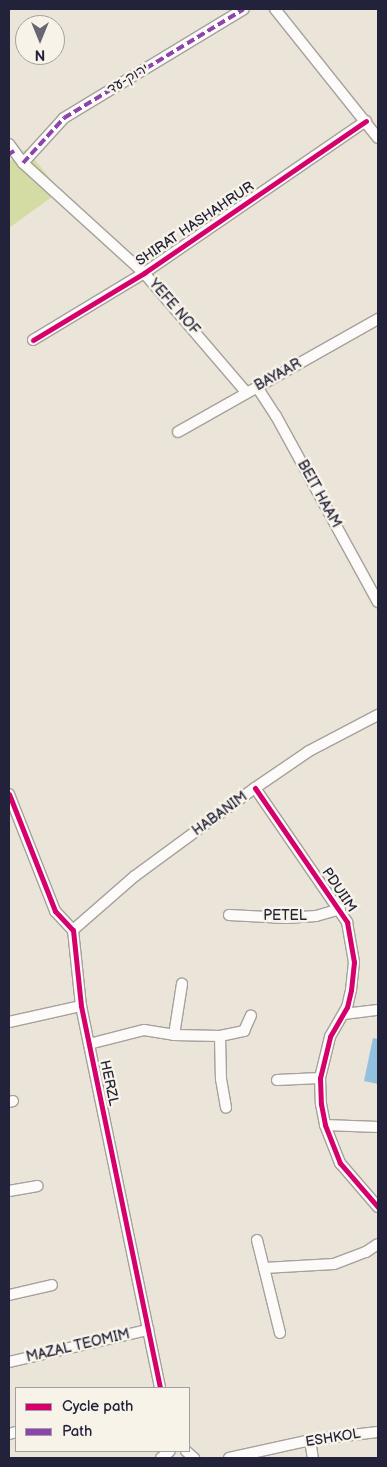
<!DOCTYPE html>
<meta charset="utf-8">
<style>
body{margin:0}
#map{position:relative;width:387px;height:1467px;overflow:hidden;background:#ebe4d8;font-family:"Balsamiq Sans","Playpen Sans Hebrew",sans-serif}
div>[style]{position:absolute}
.green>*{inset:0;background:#d4dca3}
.water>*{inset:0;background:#92c0df}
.roads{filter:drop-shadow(1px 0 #a5a19d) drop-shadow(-1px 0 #a5a19d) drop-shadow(0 1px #a5a19d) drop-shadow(0 -1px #a5a19d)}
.minor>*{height:10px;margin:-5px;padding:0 5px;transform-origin:5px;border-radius:5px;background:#fcfbf9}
.quiet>*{height:4px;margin-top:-2px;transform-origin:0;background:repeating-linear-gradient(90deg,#8e44ad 0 8px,transparent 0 12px)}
.cycleway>*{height:5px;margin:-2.5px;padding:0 2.5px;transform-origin:2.5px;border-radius:2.5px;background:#d6006c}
span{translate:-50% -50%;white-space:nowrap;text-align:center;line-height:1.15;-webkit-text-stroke:5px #f7f3e8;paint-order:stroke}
.street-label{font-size:14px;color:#22223b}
.frame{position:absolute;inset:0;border:10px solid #22223b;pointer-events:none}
.legend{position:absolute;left:15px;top:1387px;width:175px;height:65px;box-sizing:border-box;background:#f7f3e8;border:1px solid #a29fa3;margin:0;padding:6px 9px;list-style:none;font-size:15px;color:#22223b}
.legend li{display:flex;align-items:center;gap:10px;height:25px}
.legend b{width:25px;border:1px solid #a29fa3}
.north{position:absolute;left:15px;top:15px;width:50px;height:50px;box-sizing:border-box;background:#f7f3e8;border:1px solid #a29fa3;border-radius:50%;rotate:180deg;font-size:14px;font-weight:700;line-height:20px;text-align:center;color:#22223b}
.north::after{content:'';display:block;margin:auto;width:18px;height:22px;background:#686672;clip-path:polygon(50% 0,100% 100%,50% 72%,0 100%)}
</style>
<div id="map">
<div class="green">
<i style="clip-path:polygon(26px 149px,60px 191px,9px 228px,9px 162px)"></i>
</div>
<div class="water">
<i style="clip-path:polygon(373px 1038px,378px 1039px,378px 1084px,364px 1081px)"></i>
</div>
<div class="roads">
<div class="minor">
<i style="left:275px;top:9px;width:165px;rotate:51.4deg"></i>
<i style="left:9px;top:144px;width:24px;rotate:54deg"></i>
<i style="left:23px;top:163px;width:164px;rotate:42.3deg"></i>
<i style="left:144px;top:273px;width:158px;rotate:49.4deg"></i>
<i style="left:23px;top:163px;width:61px;rotate:-47.7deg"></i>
<i style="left:64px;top:118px;width:210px;rotate:-31.2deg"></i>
<i style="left:33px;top:340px;width:130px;rotate:-31.1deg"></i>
<i style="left:144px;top:273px;width:269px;rotate:-34.4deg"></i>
<i style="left:257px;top:387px;width:35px;rotate:57deg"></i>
<i style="left:276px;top:416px;width:212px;rotate:61.3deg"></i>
<i style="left:178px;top:432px;width:230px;rotate:-29.5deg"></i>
<i style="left:255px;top:788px;width:163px;rotate:55.5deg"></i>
<i style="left:347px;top:922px;width:41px;rotate:80.1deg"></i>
<i style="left:354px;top:962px;width:28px;rotate:96deg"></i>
<i style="left:351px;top:990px;width:17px;rotate:103deg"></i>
<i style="left:347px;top:1007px;width:34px;rotate:120deg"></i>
<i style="left:330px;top:1037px;width:42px;rotate:103.7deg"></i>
<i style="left:320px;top:1078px;width:26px;rotate:88deg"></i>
<i style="left:321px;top:1104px;width:21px;rotate:79deg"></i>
<i style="left:325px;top:1125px;width:41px;rotate:68.5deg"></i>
<i style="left:340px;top:1163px;width:58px;rotate:49.2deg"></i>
<i style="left:9px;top:794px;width:126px;rotate:68.5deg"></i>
<i style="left:55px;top:911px;width:26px;rotate:47deg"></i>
<i style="left:73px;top:930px;width:76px;rotate:84deg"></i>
<i style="left:81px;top:1006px;width:390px;rotate:78.3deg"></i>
<i style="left:229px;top:915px;width:57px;rotate:3deg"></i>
<i style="left:286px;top:918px;width:30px;rotate:-4deg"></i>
<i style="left:316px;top:916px;width:25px;rotate:-16deg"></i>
<i style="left:73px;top:930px;width:82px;rotate:-41.1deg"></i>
<i style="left:135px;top:876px;width:149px;rotate:-36.3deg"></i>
<i style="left:255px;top:788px;width:65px;rotate:-34.4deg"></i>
<i style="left:309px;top:751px;width:78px;rotate:-27.6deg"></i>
<i style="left:344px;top:1014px;width:34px;rotate:-7deg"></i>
<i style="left:9px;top:1022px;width:74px;rotate:-12.5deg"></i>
<i style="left:174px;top:1035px;width:52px;rotate:-81.1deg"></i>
<i style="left:220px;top:1036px;width:43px;rotate:88.7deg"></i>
<i style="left:221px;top:1079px;width:29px;rotate:80deg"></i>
<i style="left:89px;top:1044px;width:57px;rotate:-14.3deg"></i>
<i style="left:144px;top:1030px;width:30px;rotate:9deg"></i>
<i style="left:174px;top:1035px;width:46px;rotate:1.2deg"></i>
<i style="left:220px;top:1036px;width:25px;rotate:-12deg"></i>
<i style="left:244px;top:1031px;width:17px;rotate:-66deg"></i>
<i style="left:277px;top:1080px;width:43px;rotate:-2.7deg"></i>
<i style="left:9px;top:1102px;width:4px;rotate:-14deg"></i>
<i style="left:325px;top:1125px;width:53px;rotate:2.2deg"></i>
<i style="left:9px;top:1191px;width:29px;rotate:-10deg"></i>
<i style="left:257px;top:1240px;width:29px;rotate:76deg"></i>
<i style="left:9px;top:1295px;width:44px;rotate:-13.1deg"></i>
<i style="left:280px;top:1333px;width:67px;rotate:-103.8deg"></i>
<i style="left:264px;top:1268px;width:70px;rotate:-3.3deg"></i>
<i style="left:334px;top:1264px;width:34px;rotate:-21deg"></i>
<i style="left:366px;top:1252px;width:14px;rotate:-34deg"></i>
<i style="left:9px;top:1362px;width:143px;rotate:-13deg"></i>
<i style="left:9px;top:1434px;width:7px;rotate:-16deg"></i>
<i style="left:310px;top:1440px;width:18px;rotate:81deg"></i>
<i style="left:186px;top:1451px;width:11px;rotate:41deg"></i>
<i style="left:161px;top:1458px;width:11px;rotate:-38deg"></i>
<i style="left:229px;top:1458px;width:83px;rotate:-12.5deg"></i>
<i style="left:310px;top:1440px;width:68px;rotate:-6.7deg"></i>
</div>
</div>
<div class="quiet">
<i style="left:9px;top:154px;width:6px;rotate:-31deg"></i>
<i style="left:23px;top:163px;width:61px;rotate:-47.7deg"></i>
<i style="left:64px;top:118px;width:210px;rotate:-31.2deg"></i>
</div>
<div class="cycleway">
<i style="left:33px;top:340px;width:130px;rotate:-31.1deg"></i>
<i style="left:144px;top:273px;width:269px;rotate:-34.4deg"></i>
<i style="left:255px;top:788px;width:163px;rotate:55.5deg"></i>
<i style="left:347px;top:922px;width:41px;rotate:80.1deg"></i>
<i style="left:354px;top:962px;width:28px;rotate:96deg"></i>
<i style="left:351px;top:990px;width:17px;rotate:103deg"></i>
<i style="left:347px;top:1007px;width:34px;rotate:120deg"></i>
<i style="left:330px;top:1037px;width:42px;rotate:103.7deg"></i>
<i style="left:320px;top:1078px;width:26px;rotate:88deg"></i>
<i style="left:321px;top:1104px;width:21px;rotate:79deg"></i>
<i style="left:325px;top:1125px;width:41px;rotate:68.5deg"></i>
<i style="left:340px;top:1163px;width:58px;rotate:49.2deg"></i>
<i style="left:9px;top:794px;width:126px;rotate:68.5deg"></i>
<i style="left:55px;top:911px;width:26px;rotate:47deg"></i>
<i style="left:73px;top:930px;width:76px;rotate:84deg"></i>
<i style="left:81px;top:1006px;width:390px;rotate:78.3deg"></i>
</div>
<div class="street-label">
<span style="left:128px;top:79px;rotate:-31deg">ירוק-עד</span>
<span style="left:195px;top:224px;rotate:-34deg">SHIRAT HASHAHRUR</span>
<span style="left:174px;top:307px;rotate:49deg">YEFE NOF</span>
<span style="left:278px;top:375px;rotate:-29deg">BAYAAR</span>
<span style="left:319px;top:494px;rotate:61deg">BEIT HAAM</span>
<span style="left:220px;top:814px;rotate:-36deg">HABANIM</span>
<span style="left:339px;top:890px;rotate:56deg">PDUIIM</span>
<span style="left:285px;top:916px">PETEL</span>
<span style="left:109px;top:1083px;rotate:78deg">HERZL</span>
<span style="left:78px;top:1346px;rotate:-13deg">MAZAL TEOMIM</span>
<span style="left:333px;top:1438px;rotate:-9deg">ESHKOL</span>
</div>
<div class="frame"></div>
<ul class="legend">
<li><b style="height:6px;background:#d6006c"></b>Cycle path</li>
<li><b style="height:6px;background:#8e44ad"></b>Path</li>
</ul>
<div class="north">N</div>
</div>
